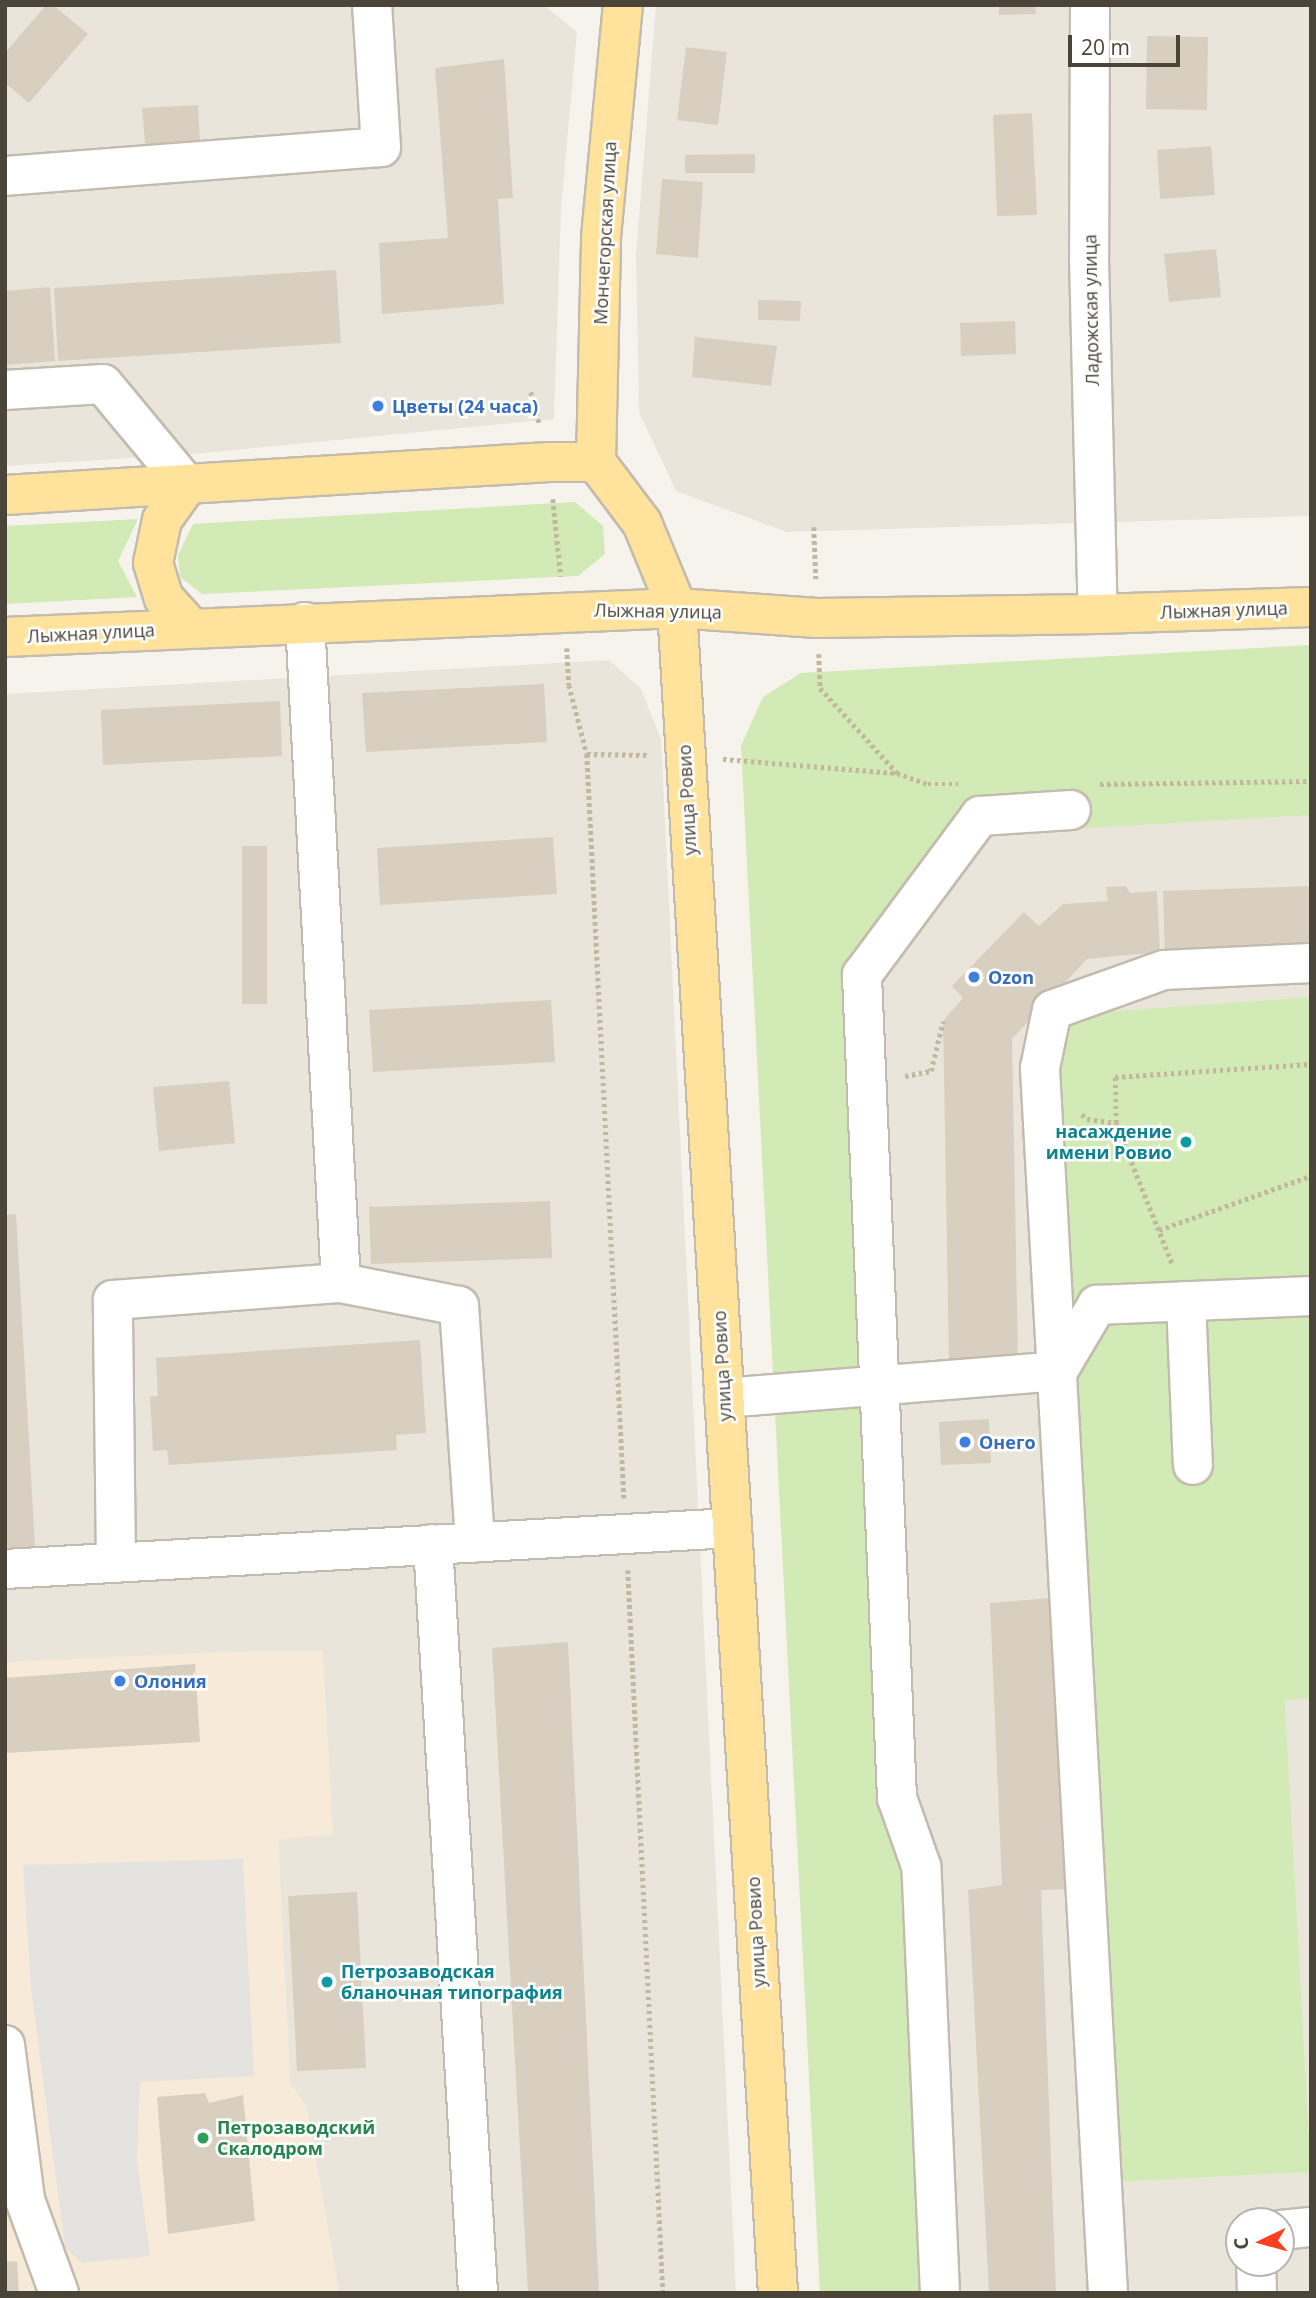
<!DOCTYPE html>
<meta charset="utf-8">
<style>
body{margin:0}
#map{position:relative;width:1316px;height:2298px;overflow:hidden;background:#f6f3ec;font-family:"Open Sans",sans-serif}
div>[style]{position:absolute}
.residential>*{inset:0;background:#eae5da}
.commercial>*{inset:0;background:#f7ead8}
.green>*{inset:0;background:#d2eab5}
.parking>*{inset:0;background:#e5e3e0}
.building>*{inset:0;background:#d8cfc1}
.path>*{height:4.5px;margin-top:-2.25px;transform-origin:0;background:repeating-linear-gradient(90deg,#c4b79f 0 3.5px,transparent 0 7px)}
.roads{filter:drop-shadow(2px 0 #c2bbae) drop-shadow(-2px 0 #c2bbae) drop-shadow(0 2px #c2bbae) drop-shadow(0 -2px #c2bbae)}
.minor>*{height:38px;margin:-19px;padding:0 19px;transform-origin:19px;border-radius:19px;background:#fff}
.major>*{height:38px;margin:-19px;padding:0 19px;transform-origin:19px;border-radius:19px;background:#ffe39c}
.dots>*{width:19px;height:19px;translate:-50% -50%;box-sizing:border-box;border:4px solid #fff;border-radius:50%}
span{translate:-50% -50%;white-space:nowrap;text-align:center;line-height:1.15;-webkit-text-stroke:5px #fff;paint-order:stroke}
.street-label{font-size:18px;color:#4b4439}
.shop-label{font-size:18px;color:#366cbe;font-weight:700}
.left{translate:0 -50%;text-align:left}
.culture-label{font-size:18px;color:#0d838f;font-weight:700}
.right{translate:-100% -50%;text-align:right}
.leisure-label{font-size:18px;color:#27864d;font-weight:700}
.frame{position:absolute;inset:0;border:7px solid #4b4439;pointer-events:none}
.north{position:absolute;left:1225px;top:2207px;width:70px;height:70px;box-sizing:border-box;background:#fff;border:2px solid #b7b4b0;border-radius:50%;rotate:265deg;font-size:19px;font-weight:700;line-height:28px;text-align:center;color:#4b4439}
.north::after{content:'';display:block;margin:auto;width:24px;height:32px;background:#fc3f1d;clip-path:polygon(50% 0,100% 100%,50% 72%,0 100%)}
.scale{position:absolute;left:1068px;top:35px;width:112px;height:32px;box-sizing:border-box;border:4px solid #4b4439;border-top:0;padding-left:9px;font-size:21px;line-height:24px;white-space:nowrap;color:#4b4439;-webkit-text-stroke:5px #fff;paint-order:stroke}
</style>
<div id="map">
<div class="residential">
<i style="clip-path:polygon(5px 5px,544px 5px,577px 32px,561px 208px,554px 419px,193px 454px,5px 466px)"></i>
<i style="clip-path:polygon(656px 5px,1311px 5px,1311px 516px,787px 532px,676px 491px,639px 412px,636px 255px)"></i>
<i style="clip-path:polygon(609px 660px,641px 689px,661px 739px,736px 2293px,339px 2293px,307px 2108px,290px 2083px,278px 1839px,333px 1834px,5px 1662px,5px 694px)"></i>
<i style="clip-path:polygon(evenodd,1311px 815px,1311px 997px,1058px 1015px,1115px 2182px,1311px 2172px,1311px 2293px,940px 2293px,882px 979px,990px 834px,1311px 815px,1239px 2221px,1281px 2221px,1281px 2263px,1239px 2263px,1239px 2221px)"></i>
<i style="clip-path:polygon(1311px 1698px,1311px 2170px,1285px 1699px)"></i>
</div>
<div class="commercial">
<i style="clip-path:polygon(245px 1651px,323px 1651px,333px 1834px,278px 1840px,290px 2083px,307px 2108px,339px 2293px,5px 2293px,5px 1662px)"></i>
</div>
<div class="green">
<i style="clip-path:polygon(575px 502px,603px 526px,605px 554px,578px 576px,202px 594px,180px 577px,178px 555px,193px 524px)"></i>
<i style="clip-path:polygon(138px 519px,118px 561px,137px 597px,5px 604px,5px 526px)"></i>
<i style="clip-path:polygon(1311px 645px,1311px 815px,990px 834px,882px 979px,940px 2293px,820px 2293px,741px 746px,763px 697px,801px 673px)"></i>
<i style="clip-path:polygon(1311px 997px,1311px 1698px,1285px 1700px,1311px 2172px,1114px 2182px,1056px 1084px,1057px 1015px)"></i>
</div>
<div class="parking">
<i style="clip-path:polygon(243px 1859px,254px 2076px,140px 2082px,137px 2159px,150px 2256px,82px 2263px,65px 2247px,31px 1988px,23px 1865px)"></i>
</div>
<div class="building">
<i style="clip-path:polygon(46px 5px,53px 5px,88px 34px,29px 103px,5px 83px,5px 53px)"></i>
<i style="clip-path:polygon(999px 5px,1035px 5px,1036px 14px,999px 15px)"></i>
<i style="clip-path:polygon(1147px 36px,1208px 37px,1207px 110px,1146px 109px)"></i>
<i style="clip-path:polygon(686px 47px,727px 52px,718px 125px,677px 120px)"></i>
<i style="clip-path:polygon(504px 59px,513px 198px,498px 199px,504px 304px,382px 314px,379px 243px,448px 238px,435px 68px)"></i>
<i style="clip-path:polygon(198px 105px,200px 142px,145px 144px,142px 108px)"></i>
<i style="clip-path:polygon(1032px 113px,1037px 215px,997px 216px,993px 115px)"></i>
<i style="clip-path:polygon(1211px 146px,1215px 195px,1160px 199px,1157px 150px)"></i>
<i style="clip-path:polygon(755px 154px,755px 173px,685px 173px,685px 155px)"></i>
<i style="clip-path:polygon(662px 179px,703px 182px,698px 258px,656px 254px)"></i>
<i style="clip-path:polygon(1216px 249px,1221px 297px,1169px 302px,1164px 254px)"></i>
<i style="clip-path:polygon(336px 270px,341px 343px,58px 361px,54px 288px)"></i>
<i style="clip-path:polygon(50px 287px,55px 361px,5px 365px,5px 291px)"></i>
<i style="clip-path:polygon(758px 300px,801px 301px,800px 321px,758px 320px)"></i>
<i style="clip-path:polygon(1015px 321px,1016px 354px,961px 356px,960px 323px)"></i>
<i style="clip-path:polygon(695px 337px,777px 346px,771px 386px,692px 377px)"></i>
<i style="clip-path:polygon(544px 684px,547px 742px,366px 752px,362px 693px)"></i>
<i style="clip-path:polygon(280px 701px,282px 756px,103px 765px,101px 710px)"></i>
<i style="clip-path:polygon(553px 837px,557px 894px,380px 905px,377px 848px)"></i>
<i style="clip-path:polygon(242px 846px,267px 846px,267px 1004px,242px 1004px)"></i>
<i style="clip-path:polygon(1126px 886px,1130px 893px,1157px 891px,1160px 952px,1087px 959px,1012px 1039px,1018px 1361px,949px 1362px,943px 1021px,963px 998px,952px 986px,1024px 912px,1039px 926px,1063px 904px,1108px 901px,1106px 887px)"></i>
<i style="clip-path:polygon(1311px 886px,1311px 954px,1165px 959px,1163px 891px)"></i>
<i style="clip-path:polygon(551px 1000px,555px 1062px,373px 1072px,369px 1010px)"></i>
<i style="clip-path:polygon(229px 1081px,235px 1143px,159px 1151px,153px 1087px)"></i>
<i style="clip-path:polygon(550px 1201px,552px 1258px,371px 1264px,369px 1207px)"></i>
<i style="clip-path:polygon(16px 1214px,35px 1547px,5px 1548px,5px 1215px)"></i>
<i style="clip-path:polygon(420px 1340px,426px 1433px,396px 1435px,397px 1450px,169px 1465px,167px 1450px,153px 1451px,150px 1397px,158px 1396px,156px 1358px)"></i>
<i style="clip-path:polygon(989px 1419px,991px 1463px,941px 1465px,939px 1422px)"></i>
<i style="clip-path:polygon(1062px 1597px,1073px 1889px,1041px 1890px,1056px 2293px,989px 2293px,968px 1890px,1002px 1885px,990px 1603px)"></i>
<i style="clip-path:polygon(568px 1642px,599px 2293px,528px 2293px,492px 1648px)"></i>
<i style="clip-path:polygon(195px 1664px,200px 1742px,5px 1753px,5px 1678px)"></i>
<i style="clip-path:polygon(357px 1892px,366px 2068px,297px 2071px,288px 1896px)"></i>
<i style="clip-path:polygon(205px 2093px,209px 2103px,243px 2095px,255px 2221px,168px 2234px,157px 2097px)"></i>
<i style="clip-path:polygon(17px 2261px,19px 2293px,5px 2293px,5px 2262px)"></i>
</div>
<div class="path">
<i style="left:531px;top:392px;width:34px;rotate:75deg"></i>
<i style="left:553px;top:499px;width:78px;rotate:84.1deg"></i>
<i style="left:814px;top:527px;width:52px;rotate:87.8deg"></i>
<i style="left:567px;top:648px;width:37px;rotate:87deg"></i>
<i style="left:569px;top:685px;width:71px;rotate:75.4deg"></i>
<i style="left:587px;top:754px;width:61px;rotate:0.9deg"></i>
<i style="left:819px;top:654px;width:34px;rotate:88deg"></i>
<i style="left:820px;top:688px;width:115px;rotate:47.8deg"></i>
<i style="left:897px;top:773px;width:33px;rotate:20deg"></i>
<i style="left:928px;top:784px;width:30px"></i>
<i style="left:587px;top:754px;width:745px;rotate:87.15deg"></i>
<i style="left:723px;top:759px;width:174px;rotate:4.6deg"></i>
<i style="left:1100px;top:784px;width:211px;rotate:-0.8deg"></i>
<i style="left:905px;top:1076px;width:26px;rotate:-11deg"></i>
<i style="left:931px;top:1071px;width:51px;rotate:-76.5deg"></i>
<i style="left:1082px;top:1114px;width:7px;rotate:45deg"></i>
<i style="left:1087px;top:1119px;width:29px;rotate:8deg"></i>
<i style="left:1116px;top:1123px;width:151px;rotate:68.2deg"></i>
<i style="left:1116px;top:1123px;width:46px;rotate:-91.2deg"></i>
<i style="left:1115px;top:1077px;width:196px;rotate:-3.8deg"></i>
<i style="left:1159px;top:1230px;width:161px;rotate:-19.6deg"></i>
<i style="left:628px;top:1570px;width:724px;rotate:87.23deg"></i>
</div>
<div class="roads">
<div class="minor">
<i style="left:1090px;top:5px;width:253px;rotate:90.2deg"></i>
<i style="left:1089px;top:258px;width:356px;rotate:88.6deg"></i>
<i style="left:5px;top:176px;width:377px;rotate:-4.4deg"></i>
<i style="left:381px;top:147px;width:142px;rotate:-93.6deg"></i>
<i style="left:5px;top:390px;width:98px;rotate:-3.5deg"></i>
<i style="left:103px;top:384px;width:131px;rotate:50.3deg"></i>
<i style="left:305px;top:622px;width:662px;rotate:86.88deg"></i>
<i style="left:1186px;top:1301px;width:164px;rotate:87.6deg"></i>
<i style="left:724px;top:1398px;width:335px;rotate:-4.6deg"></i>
<i style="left:1058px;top:1371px;width:77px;rotate:-59.4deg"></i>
<i style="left:1097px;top:1305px;width:214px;rotate:-2.4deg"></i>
<i style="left:433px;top:1544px;width:750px;rotate:86.56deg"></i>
<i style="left:116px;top:1562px;width:262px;rotate:-90.7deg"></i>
<i style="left:113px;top:1300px;width:229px;rotate:-4.3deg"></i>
<i style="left:341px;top:1283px;width:120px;rotate:11deg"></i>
<i style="left:459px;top:1306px;width:237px;rotate:86.1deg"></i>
<i style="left:5px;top:1569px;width:727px;rotate:-3.23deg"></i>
<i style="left:5px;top:2045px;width:156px;rotate:82.6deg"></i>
<i style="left:25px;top:2200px;width:99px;rotate:69.9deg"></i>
<i style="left:1281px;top:2230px;width:30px;rotate:-6deg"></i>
<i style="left:1256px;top:2263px;width:30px;rotate:88deg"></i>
<i style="left:940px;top:2293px;width:427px;rotate:-92.5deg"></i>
<i style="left:921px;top:1866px;width:72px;rotate:-109.4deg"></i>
<i style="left:897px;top:1798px;width:824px;rotate:-92.44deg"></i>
<i style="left:862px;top:975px;width:198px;rotate:-53.4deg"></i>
<i style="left:980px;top:816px;width:91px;rotate:-3.8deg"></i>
<i style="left:1108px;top:2293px;width:1227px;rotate:-93.18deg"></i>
<i style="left:1040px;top:1068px;width:59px;rotate:-78.3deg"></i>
<i style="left:1052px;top:1010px;width:119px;rotate:-19.7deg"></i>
<i style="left:1164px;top:970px;width:147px;rotate:-2.7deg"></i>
</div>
<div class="major">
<i style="left:596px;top:462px;width:76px;rotate:53deg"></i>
<i style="left:642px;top:523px;width:92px;rotate:67.6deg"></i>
<i style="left:677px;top:608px;width:1688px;rotate:86.57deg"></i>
<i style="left:596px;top:462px;width:225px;rotate:-88.7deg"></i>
<i style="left:601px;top:237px;width:233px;rotate:-84.6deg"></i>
<i style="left:187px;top:485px;width:43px;rotate:125.5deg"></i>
<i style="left:162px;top:520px;width:44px;rotate:101.8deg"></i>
<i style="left:153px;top:563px;width:37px;rotate:73deg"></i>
<i style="left:164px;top:598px;width:40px;rotate:48deg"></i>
<i style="left:5px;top:495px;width:545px;rotate:-3.47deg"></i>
<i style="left:549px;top:462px;width:47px"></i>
<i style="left:5px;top:637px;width:673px;rotate:-2.47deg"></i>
<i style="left:677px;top:608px;width:140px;rotate:4.1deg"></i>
<i style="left:817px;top:618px;width:281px;rotate:-0.8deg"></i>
<i style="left:1098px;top:614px;width:213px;rotate:-1.9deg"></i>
</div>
</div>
<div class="dots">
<i style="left:378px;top:406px;background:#3f7fe0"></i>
<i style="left:974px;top:977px;background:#3f7fe0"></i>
<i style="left:1186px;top:1142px;background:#0f9aa8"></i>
<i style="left:965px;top:1442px;background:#3f7fe0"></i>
<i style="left:120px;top:1681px;background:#3f7fe0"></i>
<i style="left:327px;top:1982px;background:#0f9aa8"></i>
<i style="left:203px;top:2138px;background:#2e9e5b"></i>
</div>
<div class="street-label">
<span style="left:605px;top:233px;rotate:-87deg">Мончегорская улица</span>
<span style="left:1091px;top:310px;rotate:-91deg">Ладожская улица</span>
<span style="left:1224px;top:610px;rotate:-2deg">Лыжная улица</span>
<span style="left:658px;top:611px;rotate:1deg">Лыжная улица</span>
<span style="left:91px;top:633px;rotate:-3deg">Лыжная улица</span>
<span style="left:687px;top:800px;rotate:-93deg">улица Ровио</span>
<span style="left:722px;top:1366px;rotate:-93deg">улица Ровио</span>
<span style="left:756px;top:1932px;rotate:-93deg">улица Ровио</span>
</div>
<div class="shop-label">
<span class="left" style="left:392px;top:406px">Цветы (24 часа)</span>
<span class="left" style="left:988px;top:977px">Ozon</span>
<span class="left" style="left:979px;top:1442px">Онего</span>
<span class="left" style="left:134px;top:1681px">Олония</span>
</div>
<div class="culture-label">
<span class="right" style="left:1172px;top:1142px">насаждение<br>имени Ровио</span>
<span class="left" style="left:341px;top:1982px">Петрозаводская<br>бланочная типография</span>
</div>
<div class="leisure-label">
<span class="left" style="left:217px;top:2138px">Петрозаводский<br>Скалодром</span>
</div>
<div class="frame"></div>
<div class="north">С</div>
<div class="scale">20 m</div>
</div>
